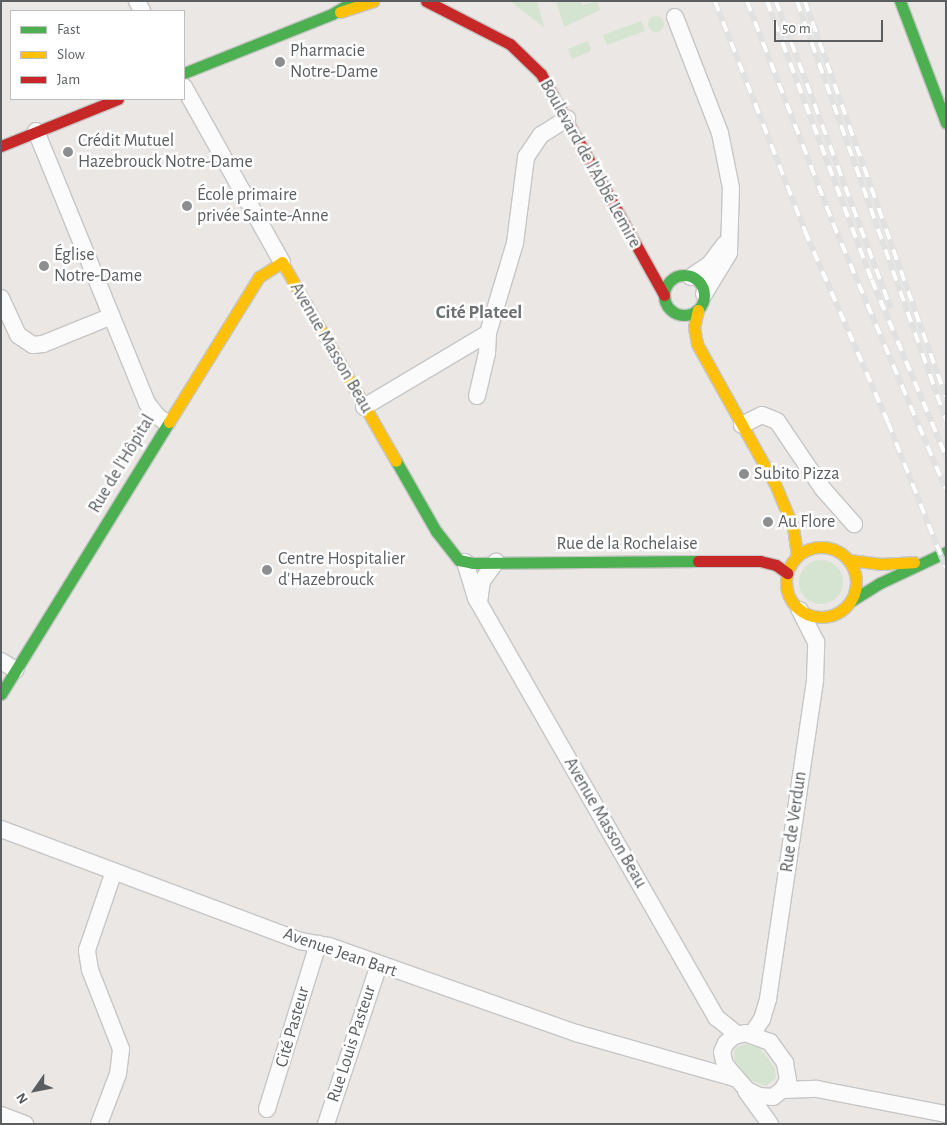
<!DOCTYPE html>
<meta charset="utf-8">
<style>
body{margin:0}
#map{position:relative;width:947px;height:1125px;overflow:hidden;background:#eae7e4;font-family:"Alegreya Sans",sans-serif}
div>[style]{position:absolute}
.green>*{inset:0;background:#d5e4d0}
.round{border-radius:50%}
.roads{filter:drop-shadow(1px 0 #c6c6c6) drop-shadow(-1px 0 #c6c6c6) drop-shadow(0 1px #c6c6c6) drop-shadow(0 -1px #c6c6c6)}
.street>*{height:16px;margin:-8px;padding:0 8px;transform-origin:8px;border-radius:8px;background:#fcfbfb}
.fast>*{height:11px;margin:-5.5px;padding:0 5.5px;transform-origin:5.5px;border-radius:5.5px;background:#4caf50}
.fast>.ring{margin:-5.5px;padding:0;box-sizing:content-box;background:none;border:11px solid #4caf50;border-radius:50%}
.slow>*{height:11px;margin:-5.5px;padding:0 5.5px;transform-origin:5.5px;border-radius:5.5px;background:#ffc107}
.slow>.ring{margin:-5.5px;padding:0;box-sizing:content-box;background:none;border:11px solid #ffc107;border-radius:50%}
.jam>*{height:11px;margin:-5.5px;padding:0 5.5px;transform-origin:5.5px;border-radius:5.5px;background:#c62828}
.rail>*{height:5.5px;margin-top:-2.75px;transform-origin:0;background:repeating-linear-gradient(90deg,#fff 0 11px,#e1e1e1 0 22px);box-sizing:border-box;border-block:1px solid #e1e1e1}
.dots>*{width:14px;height:14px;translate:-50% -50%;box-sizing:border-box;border:2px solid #fff;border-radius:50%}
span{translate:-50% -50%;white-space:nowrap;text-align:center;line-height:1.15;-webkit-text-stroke:5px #fff;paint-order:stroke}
.poi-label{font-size:18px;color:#5a5e61}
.left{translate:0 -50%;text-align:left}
.street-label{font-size:18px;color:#5a5e61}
.neighbourhood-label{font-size:19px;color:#6b7073;font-weight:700}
.frame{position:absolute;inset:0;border:2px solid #5a5e61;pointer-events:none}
.legend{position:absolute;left:10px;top:10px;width:175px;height:90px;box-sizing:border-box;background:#fff;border:1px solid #bdbfc0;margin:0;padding:6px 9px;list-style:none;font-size:15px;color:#5a5e61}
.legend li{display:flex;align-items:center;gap:10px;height:25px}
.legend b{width:25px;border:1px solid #bdbfc0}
.north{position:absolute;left:10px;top:1065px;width:50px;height:50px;-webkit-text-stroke:4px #fff;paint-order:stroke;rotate:237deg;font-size:14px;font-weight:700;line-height:20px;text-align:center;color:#5a5e61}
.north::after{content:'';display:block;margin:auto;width:18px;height:22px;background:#5a5e61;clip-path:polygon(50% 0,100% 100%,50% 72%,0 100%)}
.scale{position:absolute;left:774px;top:20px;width:109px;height:22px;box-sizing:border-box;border:2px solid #5a5e61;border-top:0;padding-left:6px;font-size:15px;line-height:18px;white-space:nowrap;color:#5a5e61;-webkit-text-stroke:4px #fff;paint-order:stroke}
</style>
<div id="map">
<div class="green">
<i style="clip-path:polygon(511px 1px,537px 1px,544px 27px,516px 6px)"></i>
<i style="clip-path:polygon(556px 1px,581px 1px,583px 5px,597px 1px,600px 10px,564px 27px)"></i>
<i class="round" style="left:648px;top:16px;width:16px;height:16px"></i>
<i style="clip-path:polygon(641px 21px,645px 31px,607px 45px,603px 35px)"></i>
<i style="clip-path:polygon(588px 41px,591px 51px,572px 59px,568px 49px)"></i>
<i class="round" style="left:799px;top:560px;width:44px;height:44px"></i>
<i style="clip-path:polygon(746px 1044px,760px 1048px,775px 1068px,776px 1078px,766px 1086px,750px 1080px,734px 1059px,735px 1048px)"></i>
</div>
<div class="roads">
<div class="street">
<i style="left:137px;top:1px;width:11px;rotate:63deg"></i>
<i style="left:675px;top:17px;width:124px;rotate:68.8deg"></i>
<i style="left:720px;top:133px;width:56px;rotate:78.7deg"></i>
<i style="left:731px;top:188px;width:65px;rotate:91.8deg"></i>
<i style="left:729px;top:253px;width:48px;rotate:121.4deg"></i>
<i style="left:184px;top:87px;width:201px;rotate:60.8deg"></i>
<i style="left:36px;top:131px;width:294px;rotate:67.8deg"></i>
<i style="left:147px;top:403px;width:16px;rotate:52deg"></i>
<i style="left:157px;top:416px;width:12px;rotate:35deg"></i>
<i style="left:691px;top:277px;width:22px;rotate:-34deg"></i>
<i style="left:709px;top:265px;width:26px;rotate:-53deg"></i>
<i style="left:1px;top:298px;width:41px;rotate:65.3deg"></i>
<i style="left:18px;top:335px;width:18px;rotate:34deg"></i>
<i style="left:33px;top:345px;width:10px;rotate:-6deg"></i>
<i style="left:43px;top:344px;width:74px;rotate:-22.1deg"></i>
<i style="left:477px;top:396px;width:44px;rotate:-76.9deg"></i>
<i style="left:487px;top:353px;width:20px;rotate:-87deg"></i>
<i style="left:364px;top:407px;width:144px;rotate:-30.8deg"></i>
<i style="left:488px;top:333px;width:94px;rotate:-73.3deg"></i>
<i style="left:515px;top:243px;width:87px;rotate:-82.7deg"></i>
<i style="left:526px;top:157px;width:27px;rotate:-56deg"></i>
<i style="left:541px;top:135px;width:31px;rotate:-32deg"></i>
<i style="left:742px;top:425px;width:22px;rotate:-27deg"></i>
<i style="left:762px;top:415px;width:16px;rotate:22deg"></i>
<i style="left:777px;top:421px;width:82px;rotate:55.9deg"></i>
<i style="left:823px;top:489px;width:47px;rotate:48.5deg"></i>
<i style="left:465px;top:562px;width:38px;rotate:73deg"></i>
<i style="left:476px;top:598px;width:484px;rotate:60.2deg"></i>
<i style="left:717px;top:1018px;width:26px;rotate:39deg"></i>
<i style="left:479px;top:602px;width:21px;rotate:-82deg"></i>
<i style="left:482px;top:581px;width:24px;rotate:-54deg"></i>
<i style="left:1px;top:661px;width:17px;rotate:31deg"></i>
<i style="left:1px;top:829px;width:319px;rotate:20.5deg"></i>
<i style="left:300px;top:941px;width:29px;rotate:10deg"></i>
<i style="left:329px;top:946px;width:262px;rotate:19.4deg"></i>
<i style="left:576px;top:1033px;width:164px;rotate:15.9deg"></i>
<i style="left:745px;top:1033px;width:27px;rotate:20deg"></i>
<i style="left:770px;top:1042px;width:26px;rotate:54deg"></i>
<i style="left:785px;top:1063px;width:17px;rotate:80deg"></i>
<i style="left:788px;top:1080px;width:12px;rotate:121deg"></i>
<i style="left:782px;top:1090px;width:11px;rotate:142deg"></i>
<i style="left:773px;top:1097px;width:14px;rotate:-176deg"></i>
<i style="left:759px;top:1096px;width:13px;rotate:-153deg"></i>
<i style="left:747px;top:1090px;width:33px;rotate:-131deg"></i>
<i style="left:725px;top:1065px;width:13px;rotate:-103deg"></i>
<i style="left:722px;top:1052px;width:10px;rotate:-66deg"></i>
<i style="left:726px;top:1043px;width:11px;rotate:-41deg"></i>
<i style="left:734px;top:1036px;width:11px;rotate:-15deg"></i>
<i style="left:752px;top:1034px;width:18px;rotate:-56deg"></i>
<i style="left:762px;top:1019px;width:21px;rotate:-73deg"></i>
<i style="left:768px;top:999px;width:323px;rotate:-81.6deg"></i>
<i style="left:815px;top:679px;width:37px;rotate:-88deg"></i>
<i style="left:816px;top:642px;width:36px;rotate:-117deg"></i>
<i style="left:782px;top:1090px;width:35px;rotate:-2deg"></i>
<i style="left:817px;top:1089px;width:131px;rotate:11deg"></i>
<i style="left:746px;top:1091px;width:41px;rotate:54deg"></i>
<i style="left:267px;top:1109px;width:173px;rotate:-72.8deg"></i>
<i style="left:1px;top:1115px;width:26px;rotate:21deg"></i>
<i style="left:99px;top:1124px;width:53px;rotate:-69.2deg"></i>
<i style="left:118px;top:1074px;width:25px;rotate:-83deg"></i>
<i style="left:121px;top:1049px;width:85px;rotate:-111.4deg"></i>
<i style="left:90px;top:970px;width:20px;rotate:-99deg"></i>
<i style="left:87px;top:950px;width:83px;rotate:-71.1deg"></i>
<i style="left:326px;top:1124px;width:168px;rotate:-71.6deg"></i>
</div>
<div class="fast">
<i style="left:900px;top:1px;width:130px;rotate:69.3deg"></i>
<i style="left:184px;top:73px;width:159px;rotate:-21.7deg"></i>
<i style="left:332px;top:14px;width:26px;rotate:-31deg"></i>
<i class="ring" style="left:664px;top:275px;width:29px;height:29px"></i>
<i style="left:396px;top:461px;width:81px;rotate:60.3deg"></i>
<i style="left:436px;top:531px;width:37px;rotate:52deg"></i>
<i style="left:459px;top:560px;width:14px;rotate:12deg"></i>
<i style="left:473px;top:563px;width:225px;rotate:-0.5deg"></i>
<i style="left:851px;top:601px;width:34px;rotate:-32deg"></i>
<i style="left:880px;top:583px;width:73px;rotate:-25.2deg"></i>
<i style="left:1px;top:694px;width:320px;rotate:-58.3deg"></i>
</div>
<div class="slow">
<i style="left:340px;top:12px;width:35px;rotate:-18deg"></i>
<i style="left:698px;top:310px;width:17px;rotate:103deg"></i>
<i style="left:694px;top:327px;width:17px;rotate:80deg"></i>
<i style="left:697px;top:344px;width:160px;rotate:60.9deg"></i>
<i style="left:775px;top:484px;width:47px;rotate:67.3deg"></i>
<i style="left:793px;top:527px;width:29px;rotate:82deg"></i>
<i style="left:169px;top:422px;width:171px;rotate:-58.2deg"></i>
<i style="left:259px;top:277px;width:27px;rotate:-33deg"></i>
<i style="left:282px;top:262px;width:229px;rotate:60.2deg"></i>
<i class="ring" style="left:786px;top:547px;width:59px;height:59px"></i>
<i style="left:849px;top:560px;width:31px;rotate:7deg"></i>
<i style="left:880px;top:564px;width:34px;rotate:-3deg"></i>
</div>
<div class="jam">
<i style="left:426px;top:1px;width:94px;rotate:27.1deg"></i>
<i style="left:510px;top:44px;width:43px;rotate:44.1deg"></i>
<i style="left:541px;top:74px;width:253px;rotate:60.9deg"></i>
<i style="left:1px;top:146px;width:126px;rotate:-21.9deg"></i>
<i style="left:698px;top:561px;width:62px"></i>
<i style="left:760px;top:561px;width:16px;rotate:14deg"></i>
<i style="left:776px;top:565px;width:14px;rotate:36deg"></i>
</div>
</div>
<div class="rail">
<i style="left:715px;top:1px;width:247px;rotate:68.6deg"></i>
<i style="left:805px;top:231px;width:208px;rotate:66.5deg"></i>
<i style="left:888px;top:422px;width:157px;rotate:68.3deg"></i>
<i style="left:747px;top:1px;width:238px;rotate:68.8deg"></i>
<i style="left:833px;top:223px;width:289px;rotate:67deg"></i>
<i style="left:767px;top:1px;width:298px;rotate:69.4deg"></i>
<i style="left:872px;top:280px;width:191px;rotate:67.2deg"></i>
<i style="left:776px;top:1px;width:328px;rotate:69.5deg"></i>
<i style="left:797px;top:1px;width:445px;rotate:70.4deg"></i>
<i style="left:805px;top:1px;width:420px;rotate:70.4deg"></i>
</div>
<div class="dots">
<i style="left:280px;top:62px;background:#8c8e8f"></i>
<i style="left:68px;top:152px;background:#8c8e8f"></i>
<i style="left:187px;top:206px;background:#8c8e8f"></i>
<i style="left:44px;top:266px;background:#8c8e8f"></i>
<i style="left:744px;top:474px;background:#8c8e8f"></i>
<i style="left:768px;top:522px;background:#8c8e8f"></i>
<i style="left:267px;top:570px;background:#8c8e8f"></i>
</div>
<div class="poi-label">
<span class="left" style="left:290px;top:62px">Pharmacie<br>Notre-Dame</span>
<span class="left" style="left:78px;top:152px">Crédit Mutuel<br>Hazebrouck Notre-Dame</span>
<span class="left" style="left:197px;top:206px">École primaire<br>privée Sainte-Anne</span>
<span class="left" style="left:54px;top:266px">Église<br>Notre-Dame</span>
<span class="left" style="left:754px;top:474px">Subito Pizza</span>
<span class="left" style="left:778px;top:522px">Au Flore</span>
<span class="left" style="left:278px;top:570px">Centre Hospitalier<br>d'Hazebrouck</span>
</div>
<div class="street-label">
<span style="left:590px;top:164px;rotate:61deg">Boulevard de l'Abbé Lemire</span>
<span style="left:331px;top:348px;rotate:60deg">Avenue Masson Beau</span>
<span style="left:122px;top:464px;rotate:-59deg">Rue de l'Hôpital</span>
<span style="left:627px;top:544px">Rue de la Rochelaise</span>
<span style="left:794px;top:822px;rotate:-82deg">Rue de Verdun</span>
<span style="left:605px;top:823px;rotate:60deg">Avenue Masson Beau</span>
<span style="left:340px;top:953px;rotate:19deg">Avenue Jean Bart</span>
<span style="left:293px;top:1027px;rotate:-74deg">Cité Pasteur</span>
<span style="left:352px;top:1044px;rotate:-72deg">Rue Louis Pasteur</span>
</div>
<div class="neighbourhood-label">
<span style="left:479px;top:313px">Cité Plateel</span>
</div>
<div class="frame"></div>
<ul class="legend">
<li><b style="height:6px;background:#4caf50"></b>Fast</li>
<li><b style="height:6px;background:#ffc107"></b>Slow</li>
<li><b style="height:6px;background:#c62828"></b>Jam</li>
</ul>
<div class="north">N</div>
<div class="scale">50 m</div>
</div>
